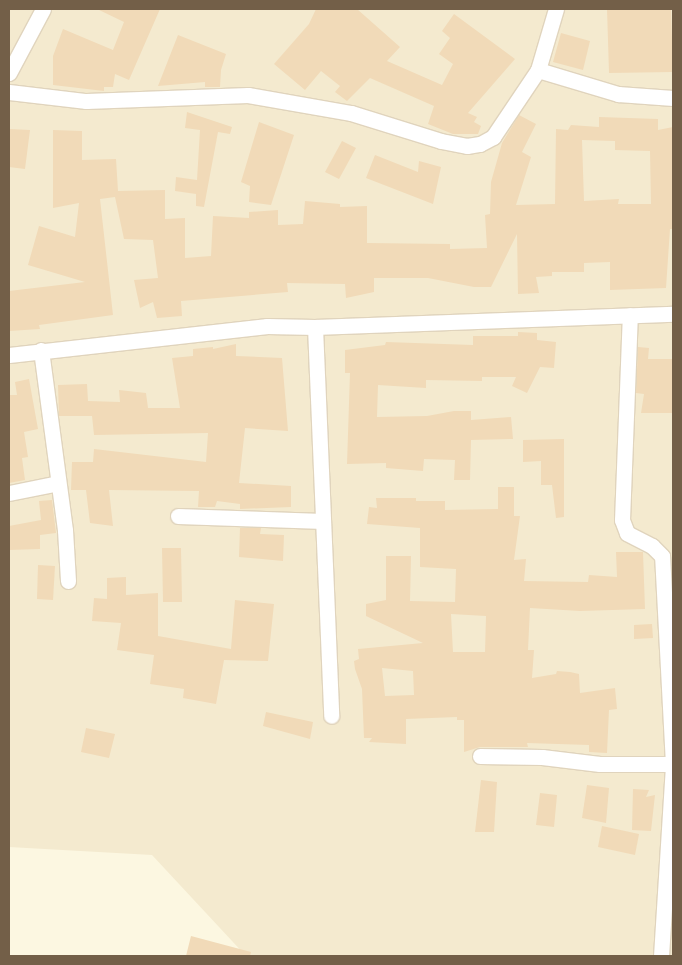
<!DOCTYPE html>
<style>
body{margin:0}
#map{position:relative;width:682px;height:965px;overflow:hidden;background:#fcf7e1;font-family:"Fira Sans",sans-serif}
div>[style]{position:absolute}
.residential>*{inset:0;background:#f4eacf}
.building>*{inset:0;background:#f1dab8}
.roads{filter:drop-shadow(1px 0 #e0d4bd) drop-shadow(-1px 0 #e0d4bd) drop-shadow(0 1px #e0d4bd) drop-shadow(0 -1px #e0d4bd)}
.street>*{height:15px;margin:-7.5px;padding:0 7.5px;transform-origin:7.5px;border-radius:7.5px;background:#fff}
span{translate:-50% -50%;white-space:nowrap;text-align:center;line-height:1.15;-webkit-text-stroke:4px #fffae7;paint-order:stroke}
.frame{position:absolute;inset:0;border:10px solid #735f48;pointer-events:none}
</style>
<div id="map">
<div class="residential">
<i style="clip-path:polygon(9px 9px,673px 9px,673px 956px,246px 956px,152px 855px,9px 847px)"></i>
</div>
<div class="building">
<i style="clip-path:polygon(97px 9px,160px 9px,129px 80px,115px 74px,113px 87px,104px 87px,104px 91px,53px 85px,53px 56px,63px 29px,113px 50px,124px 22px)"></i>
<i style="clip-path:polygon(316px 9px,357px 9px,400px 47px,387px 61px,442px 85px,453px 64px,439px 54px,450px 38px,442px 31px,454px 14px,515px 59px,468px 113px,477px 117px,474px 122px,481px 126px,478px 134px,453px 134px,428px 124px,434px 106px,370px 78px,347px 101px,335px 92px,340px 86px,321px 71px,305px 90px,274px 64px,309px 24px)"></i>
<i style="clip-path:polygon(607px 9px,671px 9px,673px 72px,609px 73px)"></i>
<i style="clip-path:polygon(561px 33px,590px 41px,583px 70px,553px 62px)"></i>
<i style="clip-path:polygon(178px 35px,226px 54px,221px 70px,220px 87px,205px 87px,205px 82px,158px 86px)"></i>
<i style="clip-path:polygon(187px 112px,232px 127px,230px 134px,218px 132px,204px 207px,196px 206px,196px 194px,175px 191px,176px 177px,197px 180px,200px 130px,185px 128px)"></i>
<i style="clip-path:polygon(evenodd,519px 115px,536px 124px,522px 152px,531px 157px,516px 205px,555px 204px,556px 129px,568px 130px,571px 125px,599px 127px,599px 117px,658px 119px,658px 130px,673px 127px,673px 229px,670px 229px,666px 288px,610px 290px,610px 262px,584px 263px,584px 272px,552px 272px,552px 276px,536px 277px,539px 293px,518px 294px,517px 234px,491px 287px,474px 287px,428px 278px,374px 278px,374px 292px,346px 298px,345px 284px,287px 283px,288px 292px,181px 301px,182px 316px,157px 318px,153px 302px,140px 308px,134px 280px,158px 278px,153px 240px,124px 239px,115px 197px,100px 199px,113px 315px,39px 325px,40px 329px,9px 331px,9px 291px,85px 282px,28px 265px,39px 226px,75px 237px,79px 203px,53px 208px,53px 130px,82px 131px,82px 160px,116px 159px,118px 191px,165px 190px,165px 219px,185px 218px,185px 258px,211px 256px,213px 216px,249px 218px,249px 212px,278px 210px,278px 225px,303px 224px,305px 201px,340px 204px,340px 207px,367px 206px,367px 243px,450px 244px,450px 249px,487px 248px,485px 215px,490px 214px,491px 182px,502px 143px,519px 115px,582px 140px,615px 141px,615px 150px,650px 151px,651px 204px,618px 204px,619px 199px,584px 201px,582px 140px)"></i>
<i style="clip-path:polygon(259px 122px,294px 135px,271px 205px,249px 202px,250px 186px,241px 182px)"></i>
<i style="clip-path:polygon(9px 129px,30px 130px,25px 169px,9px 167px)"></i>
<i style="clip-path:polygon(342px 141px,356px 148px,339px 179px,325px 172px)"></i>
<i style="clip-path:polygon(375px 155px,418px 172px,419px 161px,441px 167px,433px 204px,366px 178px)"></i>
<i style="clip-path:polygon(518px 332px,537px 333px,537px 340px,556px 342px,554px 368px,540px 367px,527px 393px,512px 386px,516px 377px,482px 377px,482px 381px,426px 380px,426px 388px,378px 385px,377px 417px,427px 416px,454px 411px,471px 411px,471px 420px,511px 417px,513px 439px,471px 440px,470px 480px,454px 480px,455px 460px,424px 459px,423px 471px,386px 468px,386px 463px,347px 464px,350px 373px,345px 373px,345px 350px,385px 345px,386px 342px,473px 345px,473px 336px,518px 336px)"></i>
<i style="clip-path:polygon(236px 344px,236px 356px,282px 358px,288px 431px,245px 428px,239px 483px,291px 486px,291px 507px,240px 509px,240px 504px,217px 501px,215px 507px,198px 507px,199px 491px,109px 490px,113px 526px,90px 523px,86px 490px,71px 490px,72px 462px,93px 462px,94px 449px,206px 462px,208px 433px,94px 435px,92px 416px,59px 416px,58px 385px,87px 384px,88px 401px,120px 402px,119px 390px,146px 393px,148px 408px,180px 408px,172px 358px,193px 356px,193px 349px,213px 347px,213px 349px)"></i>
<i style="clip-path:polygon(638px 347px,649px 348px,648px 359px,673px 359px,673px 413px,641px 413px,644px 394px,636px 393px)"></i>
<i style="clip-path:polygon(29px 379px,38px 429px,24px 432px,28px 457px,22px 458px,25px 480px,9px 483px,9px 395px,17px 395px,15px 382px)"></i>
<i style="clip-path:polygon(564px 439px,564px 517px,556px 518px,552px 485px,541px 485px,541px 461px,523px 462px,523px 440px)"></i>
<i style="clip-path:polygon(evenodd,498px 487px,514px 487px,514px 516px,520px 516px,514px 560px,526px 559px,524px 581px,588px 582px,589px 575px,617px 577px,616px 552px,643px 552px,645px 609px,580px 611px,530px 608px,528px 650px,534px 650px,532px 678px,556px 674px,557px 671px,570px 672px,579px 674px,580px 693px,615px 688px,617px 709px,609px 710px,607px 753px,589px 752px,589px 745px,527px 743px,528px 747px,480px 747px,464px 752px,464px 720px,457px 720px,457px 717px,406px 719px,406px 744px,369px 742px,372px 738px,364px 738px,362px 689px,355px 669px,354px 661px,359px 659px,358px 649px,423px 643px,366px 616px,366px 604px,386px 600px,386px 556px,411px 556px,410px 601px,455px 602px,456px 569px,420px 567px,420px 528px,367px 524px,369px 507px,377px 508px,376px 498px,416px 498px,416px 501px,445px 501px,445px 510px,498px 509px,498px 487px,451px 614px,486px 616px,485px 652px,453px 652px,451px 614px,498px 487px,382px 668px,413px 671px,414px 695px,385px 696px,382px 668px)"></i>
<i style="clip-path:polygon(52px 500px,56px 533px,40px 535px,40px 549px,9px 550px,9px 526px,41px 520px,39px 501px)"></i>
<i style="clip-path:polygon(240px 528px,261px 528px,260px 534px,284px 535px,283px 561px,239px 557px)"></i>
<i style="clip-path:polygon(162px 548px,181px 548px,182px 602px,163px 602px)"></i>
<i style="clip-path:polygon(38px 565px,55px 566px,53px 600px,37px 599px)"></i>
<i style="clip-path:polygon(126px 577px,126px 595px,158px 593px,158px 636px,231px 649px,235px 600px,274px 604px,268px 661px,224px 660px,216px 704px,183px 698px,184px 689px,150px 684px,154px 655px,117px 650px,121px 623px,92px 621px,94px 598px,107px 599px,107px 578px)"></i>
<i style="clip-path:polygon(652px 624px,653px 638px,634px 639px,634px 625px)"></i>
<i style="clip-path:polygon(266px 712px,313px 722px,310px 739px,263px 726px)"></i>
<i style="clip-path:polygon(86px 728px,115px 734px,109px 758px,81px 752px)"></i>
<i style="clip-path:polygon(481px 780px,497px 782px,494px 832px,475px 832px)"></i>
<i style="clip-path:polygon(587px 785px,609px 788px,606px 823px,582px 818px)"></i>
<i style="clip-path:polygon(633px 789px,649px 790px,646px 797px,655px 795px,651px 831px,632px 830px)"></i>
<i style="clip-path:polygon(540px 793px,557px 795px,554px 827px,536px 825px)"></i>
<i style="clip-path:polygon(602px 826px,639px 834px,635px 855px,598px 847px)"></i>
<i style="clip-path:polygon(191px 936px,251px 952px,250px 956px,186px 956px)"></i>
</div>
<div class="roads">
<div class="street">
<i style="left:538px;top:70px;width:84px;rotate:16.7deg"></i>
<i style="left:618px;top:94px;width:55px;rotate:4.2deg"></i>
<i style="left:9px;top:73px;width:72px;rotate:-62deg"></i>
<i style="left:9px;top:92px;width:78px;rotate:6.7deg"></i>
<i style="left:86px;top:101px;width:162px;rotate:-2.1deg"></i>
<i style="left:248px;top:95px;width:105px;rotate:9.9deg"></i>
<i style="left:351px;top:113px;width:94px;rotate:17.3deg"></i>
<i style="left:441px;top:141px;width:26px;rotate:11deg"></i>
<i style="left:467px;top:146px;width:13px;rotate:-9deg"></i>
<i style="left:480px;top:144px;width:15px;rotate:-28deg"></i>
<i style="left:493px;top:137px;width:81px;rotate:-56.1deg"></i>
<i style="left:538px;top:70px;width:64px;rotate:-73.6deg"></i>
<i style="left:315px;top:327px;width:389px;rotate:87.6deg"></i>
<i style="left:41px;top:350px;width:182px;rotate:82.4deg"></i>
<i style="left:65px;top:530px;width:51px;rotate:86.6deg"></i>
<i style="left:9px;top:355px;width:260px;rotate:-6.4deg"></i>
<i style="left:267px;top:326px;width:48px;rotate:1.2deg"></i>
<i style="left:315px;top:327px;width:358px;rotate:-2.1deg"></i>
<i style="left:9px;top:493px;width:50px;rotate:-11.5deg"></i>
<i style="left:178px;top:516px;width:145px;rotate:2deg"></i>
<i style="left:480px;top:756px;width:62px;rotate:0.9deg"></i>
<i style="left:542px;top:757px;width:58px;rotate:6.9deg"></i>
<i style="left:600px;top:764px;width:73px"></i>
<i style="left:673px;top:764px;width:208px;rotate:-93deg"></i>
<i style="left:662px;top:556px;width:14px;rotate:-135deg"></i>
<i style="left:652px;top:546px;width:28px;rotate:-153deg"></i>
<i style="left:627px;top:533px;width:14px;rotate:-111deg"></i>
<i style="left:622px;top:520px;width:205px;rotate:-87.8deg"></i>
<i style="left:661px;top:956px;width:192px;rotate:-86.4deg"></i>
</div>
</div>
<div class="frame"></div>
</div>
